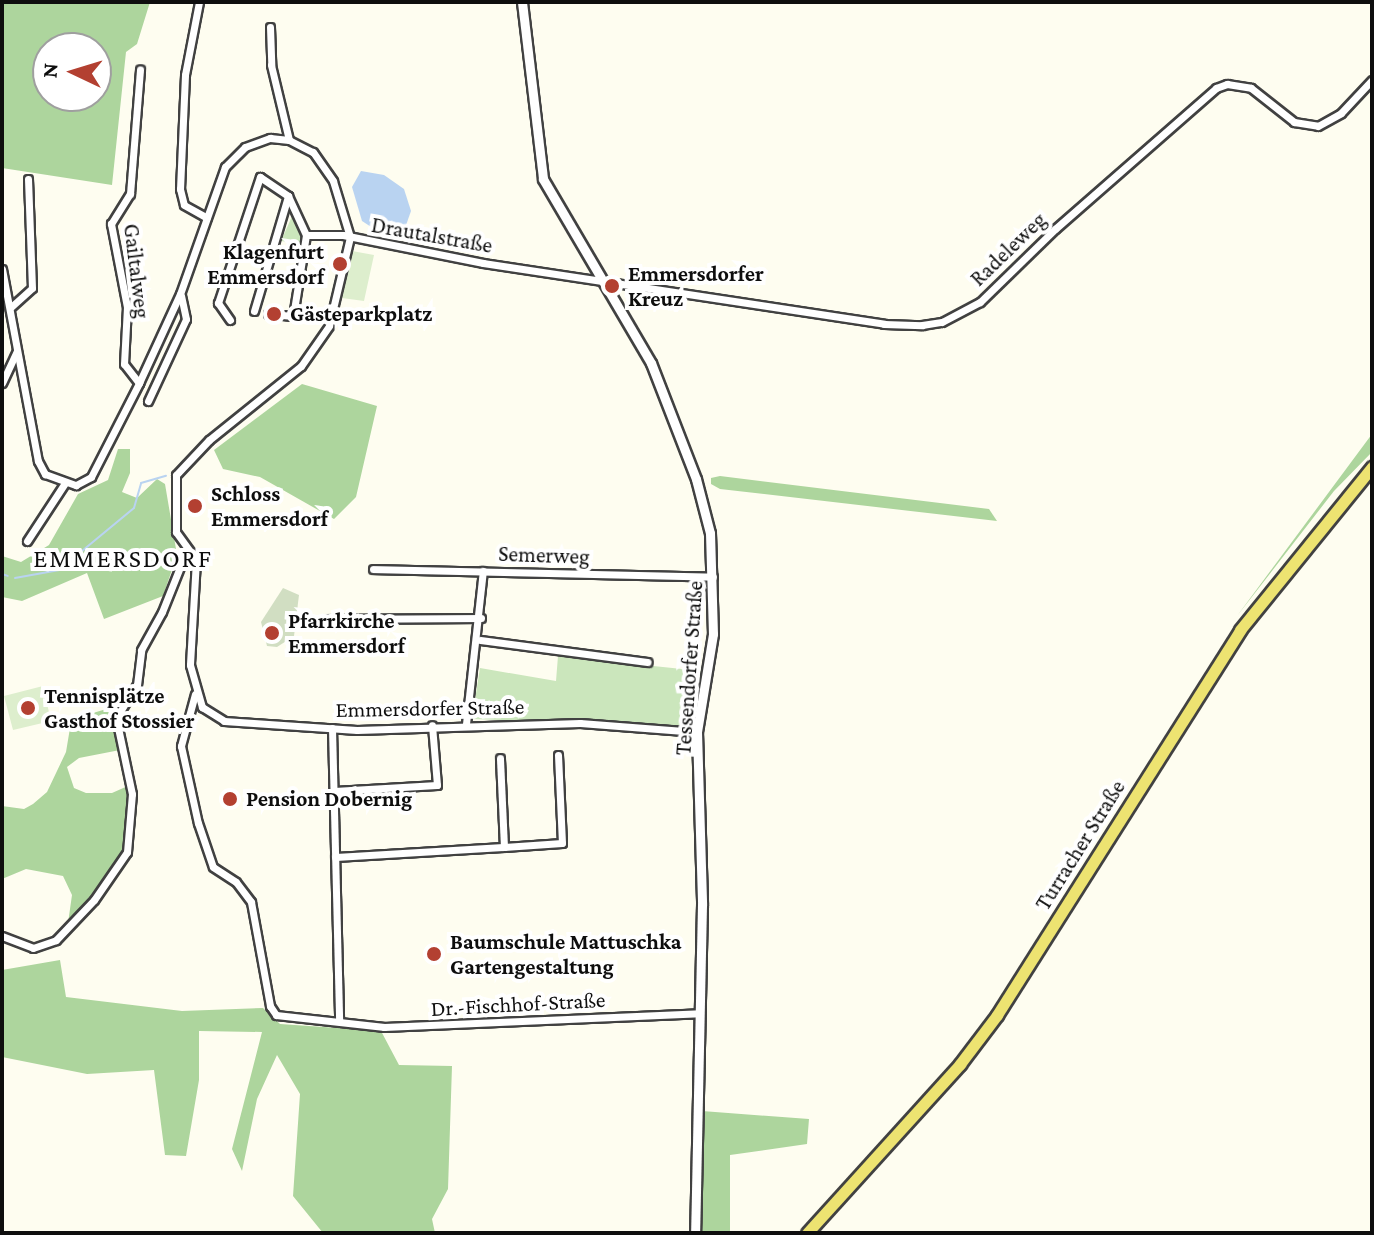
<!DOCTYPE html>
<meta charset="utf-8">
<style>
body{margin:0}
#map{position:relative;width:1374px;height:1235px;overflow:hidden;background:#fefdf0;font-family:"Crimson Pro",serif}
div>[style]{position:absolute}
.green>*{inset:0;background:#cbe6bc}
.forest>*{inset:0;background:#add59d}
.cemetery>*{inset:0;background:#d1dec2}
.pitch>*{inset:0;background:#ddeecd}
.water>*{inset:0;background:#b9d3f1}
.stream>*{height:2px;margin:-1px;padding:0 1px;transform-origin:1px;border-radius:1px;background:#b9d3f1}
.roads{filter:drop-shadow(2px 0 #414141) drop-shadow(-2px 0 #414141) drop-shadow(0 2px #414141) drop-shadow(0 -2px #414141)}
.minor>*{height:7px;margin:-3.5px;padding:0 3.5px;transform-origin:3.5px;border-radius:3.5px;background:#fff}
.tertiary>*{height:9px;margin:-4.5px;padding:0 4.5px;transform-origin:4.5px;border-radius:4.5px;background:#fff}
.primary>*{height:11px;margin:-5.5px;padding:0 5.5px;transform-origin:5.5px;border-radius:5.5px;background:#ede371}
.dots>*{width:22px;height:22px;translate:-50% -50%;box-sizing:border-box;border:4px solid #fff;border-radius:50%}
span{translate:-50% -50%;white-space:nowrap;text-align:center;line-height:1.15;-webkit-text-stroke:8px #fff;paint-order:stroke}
.street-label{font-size:22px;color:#0e0e0e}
.poi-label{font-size:22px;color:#0e0e0e;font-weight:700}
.right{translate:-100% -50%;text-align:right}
.left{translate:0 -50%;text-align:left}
.quarter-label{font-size:26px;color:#0e0e0e;letter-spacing:2px}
.frame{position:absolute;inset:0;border:4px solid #0e0e0e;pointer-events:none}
.north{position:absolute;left:32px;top:32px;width:80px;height:80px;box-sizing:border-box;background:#fff;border:2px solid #9f9f9f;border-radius:50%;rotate:274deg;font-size:22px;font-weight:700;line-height:32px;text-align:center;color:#0e0e0e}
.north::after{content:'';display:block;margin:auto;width:28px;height:36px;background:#b34031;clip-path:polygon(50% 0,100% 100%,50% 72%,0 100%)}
</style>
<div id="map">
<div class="green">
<i style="clip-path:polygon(293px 214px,300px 228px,303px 244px,281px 241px)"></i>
<i style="clip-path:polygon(558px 656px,701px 671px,689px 721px,681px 726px,472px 719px,480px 668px,556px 681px)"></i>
</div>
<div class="forest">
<i style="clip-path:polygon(evenodd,2px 2px,150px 2px,137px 44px,126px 52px,112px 185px,2px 168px,2px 2px,96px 48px,96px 96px,48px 96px,48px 48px,96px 48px)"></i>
<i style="clip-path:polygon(302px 384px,377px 406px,356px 497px,334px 519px,260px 477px,223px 469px,214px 450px)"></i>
<i style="clip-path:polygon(1372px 434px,1372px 452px,1334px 491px,1237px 616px)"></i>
<i style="clip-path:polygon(118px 449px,130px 449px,130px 473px,122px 492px,137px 498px,157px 479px,165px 484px,177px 555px,163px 596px,104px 619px,87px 573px,22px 601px,2px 597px,2px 556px,21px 562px,49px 545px,78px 494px,108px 480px)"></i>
<i style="clip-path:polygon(720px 476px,989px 509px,997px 521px,720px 489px,711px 484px,711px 478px)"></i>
<i style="clip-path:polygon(123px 704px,117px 727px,120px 750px,79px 758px,67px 767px,74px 788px,86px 793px,112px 793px,130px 785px,125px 857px,68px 923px,72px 895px,63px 876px,26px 869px,2px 879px,2px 806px,24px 809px,33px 804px,47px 792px,66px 752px,70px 728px,93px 713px)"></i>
<i style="clip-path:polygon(60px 960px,66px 997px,182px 1011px,263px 1008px,280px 1024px,381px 1031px,399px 1065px,452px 1066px,448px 1189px,432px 1219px,435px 1233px,323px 1233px,293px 1196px,300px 1094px,277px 1055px,257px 1099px,242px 1171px,232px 1149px,262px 1032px,199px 1031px,199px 1080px,186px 1156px,165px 1155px,154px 1070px,87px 1074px,2px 1057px,2px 970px)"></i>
<i style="clip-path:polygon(702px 1111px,809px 1119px,807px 1144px,730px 1155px,730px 1233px,701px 1233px)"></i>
</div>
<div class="cemetery">
<i style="clip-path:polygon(283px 588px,299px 595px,294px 636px,277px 647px,267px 646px,261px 622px)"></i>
</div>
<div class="pitch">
<i style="clip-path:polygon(352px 251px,374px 255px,364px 301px,342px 298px)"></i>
<i style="clip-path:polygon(43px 686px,51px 721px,13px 730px,4px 696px)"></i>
</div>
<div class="water">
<i style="clip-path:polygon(361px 171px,384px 175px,404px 189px,411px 211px,405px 228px,382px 234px,362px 221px,352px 187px)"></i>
</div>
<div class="stream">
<i style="left:2px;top:574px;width:6px;rotate:18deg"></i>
<i style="left:15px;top:578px;width:45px;rotate:-10.3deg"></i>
<i style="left:59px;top:570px;width:97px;rotate:-39.6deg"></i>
<i style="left:134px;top:508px;width:26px;rotate:-74deg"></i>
<i style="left:141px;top:483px;width:26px;rotate:-16deg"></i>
</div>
<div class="roads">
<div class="minor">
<i style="left:199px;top:2px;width:74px;rotate:100.9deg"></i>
<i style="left:185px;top:75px;width:114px;rotate:92.5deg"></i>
<i style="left:180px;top:189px;width:16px;rotate:76deg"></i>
<i style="left:184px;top:205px;width:26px;rotate:29deg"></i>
<i style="left:270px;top:27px;width:38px;rotate:88deg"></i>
<i style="left:271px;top:65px;width:77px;rotate:76.5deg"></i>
<i style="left:306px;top:235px;width:37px"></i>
<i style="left:343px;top:235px;width:143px;rotate:11.3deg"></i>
<i style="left:483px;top:263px;width:406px;rotate:8.6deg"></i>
<i style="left:884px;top:324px;width:38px;rotate:2deg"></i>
<i style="left:922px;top:325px;width:20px;rotate:-9deg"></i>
<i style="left:942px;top:322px;width:43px;rotate:-27.8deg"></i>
<i style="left:980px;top:302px;width:105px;rotate:-44.2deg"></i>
<i style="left:1055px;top:229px;width:214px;rotate:-41.2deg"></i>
<i style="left:1216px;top:88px;width:12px;rotate:-20deg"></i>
<i style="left:1227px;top:84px;width:24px;rotate:9deg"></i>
<i style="left:1251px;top:88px;width:55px;rotate:38.3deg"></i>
<i style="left:1294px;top:122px;width:24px;rotate:9deg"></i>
<i style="left:1318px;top:126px;width:26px;rotate:-29deg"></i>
<i style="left:1341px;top:113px;width:45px;rotate:-46.8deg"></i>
<i style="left:2px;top:269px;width:195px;rotate:79.4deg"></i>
<i style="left:38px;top:461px;width:15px;rotate:62deg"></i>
<i style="left:45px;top:474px;width:33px;rotate:20deg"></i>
<i style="left:76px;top:485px;width:17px;rotate:-28deg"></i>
<i style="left:91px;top:477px;width:106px;rotate:-62.9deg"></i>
<i style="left:139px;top:383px;width:98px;rotate:-65.3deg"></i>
<i style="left:180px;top:294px;width:135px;rotate:-70.5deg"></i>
<i style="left:225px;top:167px;width:28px;rotate:-45deg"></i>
<i style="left:245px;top:147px;width:27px;rotate:-20deg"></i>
<i style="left:270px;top:138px;width:19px;rotate:6deg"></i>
<i style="left:289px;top:140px;width:27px;rotate:27deg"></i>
<i style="left:313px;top:152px;width:35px;rotate:55deg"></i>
<i style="left:333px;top:181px;width:59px;rotate:73.1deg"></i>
<i style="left:350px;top:237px;width:91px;rotate:103.3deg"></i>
<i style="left:329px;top:326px;width:49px;rotate:125deg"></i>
<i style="left:301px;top:366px;width:118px;rotate:141.2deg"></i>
<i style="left:209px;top:440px;width:48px;rotate:133.3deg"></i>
<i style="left:176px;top:475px;width:57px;rotate:90deg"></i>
<i style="left:176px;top:532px;width:34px;rotate:54deg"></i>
<i style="left:196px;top:560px;width:105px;rotate:93.3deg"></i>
<i style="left:190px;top:665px;width:44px;rotate:74.1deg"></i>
<i style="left:202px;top:707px;width:26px;rotate:32deg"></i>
<i style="left:224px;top:721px;width:133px;rotate:3.9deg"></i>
<i style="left:357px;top:730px;width:223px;rotate:-1.8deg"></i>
<i style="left:580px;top:723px;width:117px;rotate:4.4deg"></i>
<i style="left:11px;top:307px;width:28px;rotate:-42deg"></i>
<i style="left:32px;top:288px;width:109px;rotate:-92.1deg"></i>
<i style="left:254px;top:311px;width:120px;rotate:-73.5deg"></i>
<i style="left:230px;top:320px;width:21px;rotate:-125deg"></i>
<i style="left:218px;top:303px;width:133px;rotate:-71.6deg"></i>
<i style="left:260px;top:177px;width:34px;rotate:34deg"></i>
<i style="left:288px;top:196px;width:43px;rotate:65.2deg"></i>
<i style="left:306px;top:235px;width:82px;rotate:99.1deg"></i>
<i style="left:293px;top:316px;width:25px;rotate:-175deg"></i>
<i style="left:2px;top:383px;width:35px;rotate:-65deg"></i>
<i style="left:139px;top:383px;width:24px;rotate:-128deg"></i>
<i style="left:124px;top:364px;width:57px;rotate:-87deg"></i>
<i style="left:127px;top:307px;width:85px;rotate:-100.9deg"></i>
<i style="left:111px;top:224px;width:36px;rotate:-58deg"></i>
<i style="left:130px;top:194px;width:125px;rotate:-85.4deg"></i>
<i style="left:148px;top:401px;width:90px;rotate:-65.1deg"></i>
<i style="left:186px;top:319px;width:24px;rotate:-102deg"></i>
<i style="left:27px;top:541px;width:69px;rotate:-56.8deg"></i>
<i style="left:373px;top:569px;width:340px;rotate:1.3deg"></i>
<i style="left:329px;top:619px;width:152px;rotate:-0.4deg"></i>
<i style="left:480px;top:640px;width:169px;rotate:7.5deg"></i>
<i style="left:195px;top:694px;width:54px;rotate:105.1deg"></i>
<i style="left:181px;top:746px;width:79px;rotate:77.6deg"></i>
<i style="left:198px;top:823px;width:46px;rotate:71.2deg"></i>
<i style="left:213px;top:867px;width:27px;rotate:33deg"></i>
<i style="left:236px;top:882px;width:25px;rotate:53deg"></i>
<i style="left:251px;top:902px;width:106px;rotate:79.6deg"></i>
<i style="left:270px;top:1006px;width:11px;rotate:56deg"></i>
<i style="left:276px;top:1015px;width:109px;rotate:6.3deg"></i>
<i style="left:384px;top:1027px;width:316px;rotate:-2.5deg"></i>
<i style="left:466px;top:724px;width:154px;rotate:-83.7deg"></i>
<i style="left:332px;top:728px;width:293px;rotate:88.6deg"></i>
<i style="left:334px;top:791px;width:103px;rotate:-3.3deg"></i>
<i style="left:437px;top:785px;width:60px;rotate:-94.8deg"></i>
<i style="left:504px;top:847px;width:58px;rotate:-3.9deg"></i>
<i style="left:562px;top:843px;width:88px;rotate:-92.6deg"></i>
<i style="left:335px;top:857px;width:169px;rotate:-3.4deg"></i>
<i style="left:504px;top:847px;width:89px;rotate:-92.6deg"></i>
<i style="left:2px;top:936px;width:33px;rotate:21deg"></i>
<i style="left:33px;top:948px;width:24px;rotate:-19deg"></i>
<i style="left:56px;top:940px;width:55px;rotate:-46.5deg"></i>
<i style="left:94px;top:900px;width:58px;rotate:-55.5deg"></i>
<i style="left:127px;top:852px;width:58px;rotate:-85.1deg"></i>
<i style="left:132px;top:794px;width:78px;rotate:-101.9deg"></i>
<i style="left:116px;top:718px;width:39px;rotate:-58deg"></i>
<i style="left:137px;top:685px;width:35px;rotate:-83deg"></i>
<i style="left:141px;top:650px;width:43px;rotate:-61.1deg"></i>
<i style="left:162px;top:612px;width:65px;rotate:-68.2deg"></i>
</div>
<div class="tertiary">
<i style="left:522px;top:2px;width:178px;rotate:83.2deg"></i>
<i style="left:543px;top:179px;width:213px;rotate:59.6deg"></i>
<i style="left:651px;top:363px;width:124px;rotate:68.8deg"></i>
<i style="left:696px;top:479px;width:56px;rotate:75.5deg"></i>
<i style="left:710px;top:533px;width:101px;rotate:88.3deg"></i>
<i style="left:713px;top:634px;width:99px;rotate:99.3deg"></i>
<i style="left:697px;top:732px;width:173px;rotate:88.3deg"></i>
<i style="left:702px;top:905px;width:328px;rotate:91.2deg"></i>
</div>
<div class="primary">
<i style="left:807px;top:1233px;width:228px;rotate:-47.8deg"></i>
<i style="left:960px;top:1064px;width:61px;rotate:-52.9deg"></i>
<i style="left:997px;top:1015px;width:455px;rotate:-57.7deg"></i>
<i style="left:1240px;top:630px;width:210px;rotate:-51deg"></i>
</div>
</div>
<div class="dots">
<i style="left:340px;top:264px;background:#b34031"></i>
<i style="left:612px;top:286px;background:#b34031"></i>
<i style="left:274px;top:314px;background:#b34031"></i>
<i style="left:195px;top:506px;background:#b34031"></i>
<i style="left:272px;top:633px;background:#b34031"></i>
<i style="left:28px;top:708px;background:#b34031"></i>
<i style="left:230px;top:799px;background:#b34031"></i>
<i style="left:434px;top:954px;background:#b34031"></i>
</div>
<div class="street-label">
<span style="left:432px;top:235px;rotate:10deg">Drautalstraße</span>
<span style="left:1008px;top:249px;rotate:-44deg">Radeleweg</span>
<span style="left:137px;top:271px;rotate:83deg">Gailtalweg</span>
<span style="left:544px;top:555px;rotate:2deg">Semerweg</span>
<span style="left:689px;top:668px;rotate:-86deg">Tessendorfer Straße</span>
<span style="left:430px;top:708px;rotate:-1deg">Emmersdorfer Straße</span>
<span style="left:1080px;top:845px;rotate:-58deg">Turracher Straße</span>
<span style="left:518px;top:1004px;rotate:-3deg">Dr.-Fischhof-Straße</span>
</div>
<div class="poi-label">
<span class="right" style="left:324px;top:264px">Klagenfurt<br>Emmersdorf</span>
<span class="left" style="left:628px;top:286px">Emmersdorfer<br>Kreuz</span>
<span class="left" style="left:290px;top:314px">Gästeparkplatz</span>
<span class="left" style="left:211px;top:506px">Schloss<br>Emmersdorf</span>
<span class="left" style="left:288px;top:633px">Pfarrkirche<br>Emmersdorf</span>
<span class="left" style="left:44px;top:708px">Tennisplätze<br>Gasthof Stossier</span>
<span class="left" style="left:246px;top:799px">Pension Dobernig</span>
<span class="left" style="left:450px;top:954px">Baumschule Mattuschka<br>Gartengestaltung</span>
</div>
<div class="quarter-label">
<span style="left:123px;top:559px">EMMERSDORF</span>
</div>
<div class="frame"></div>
<div class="north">N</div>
</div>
